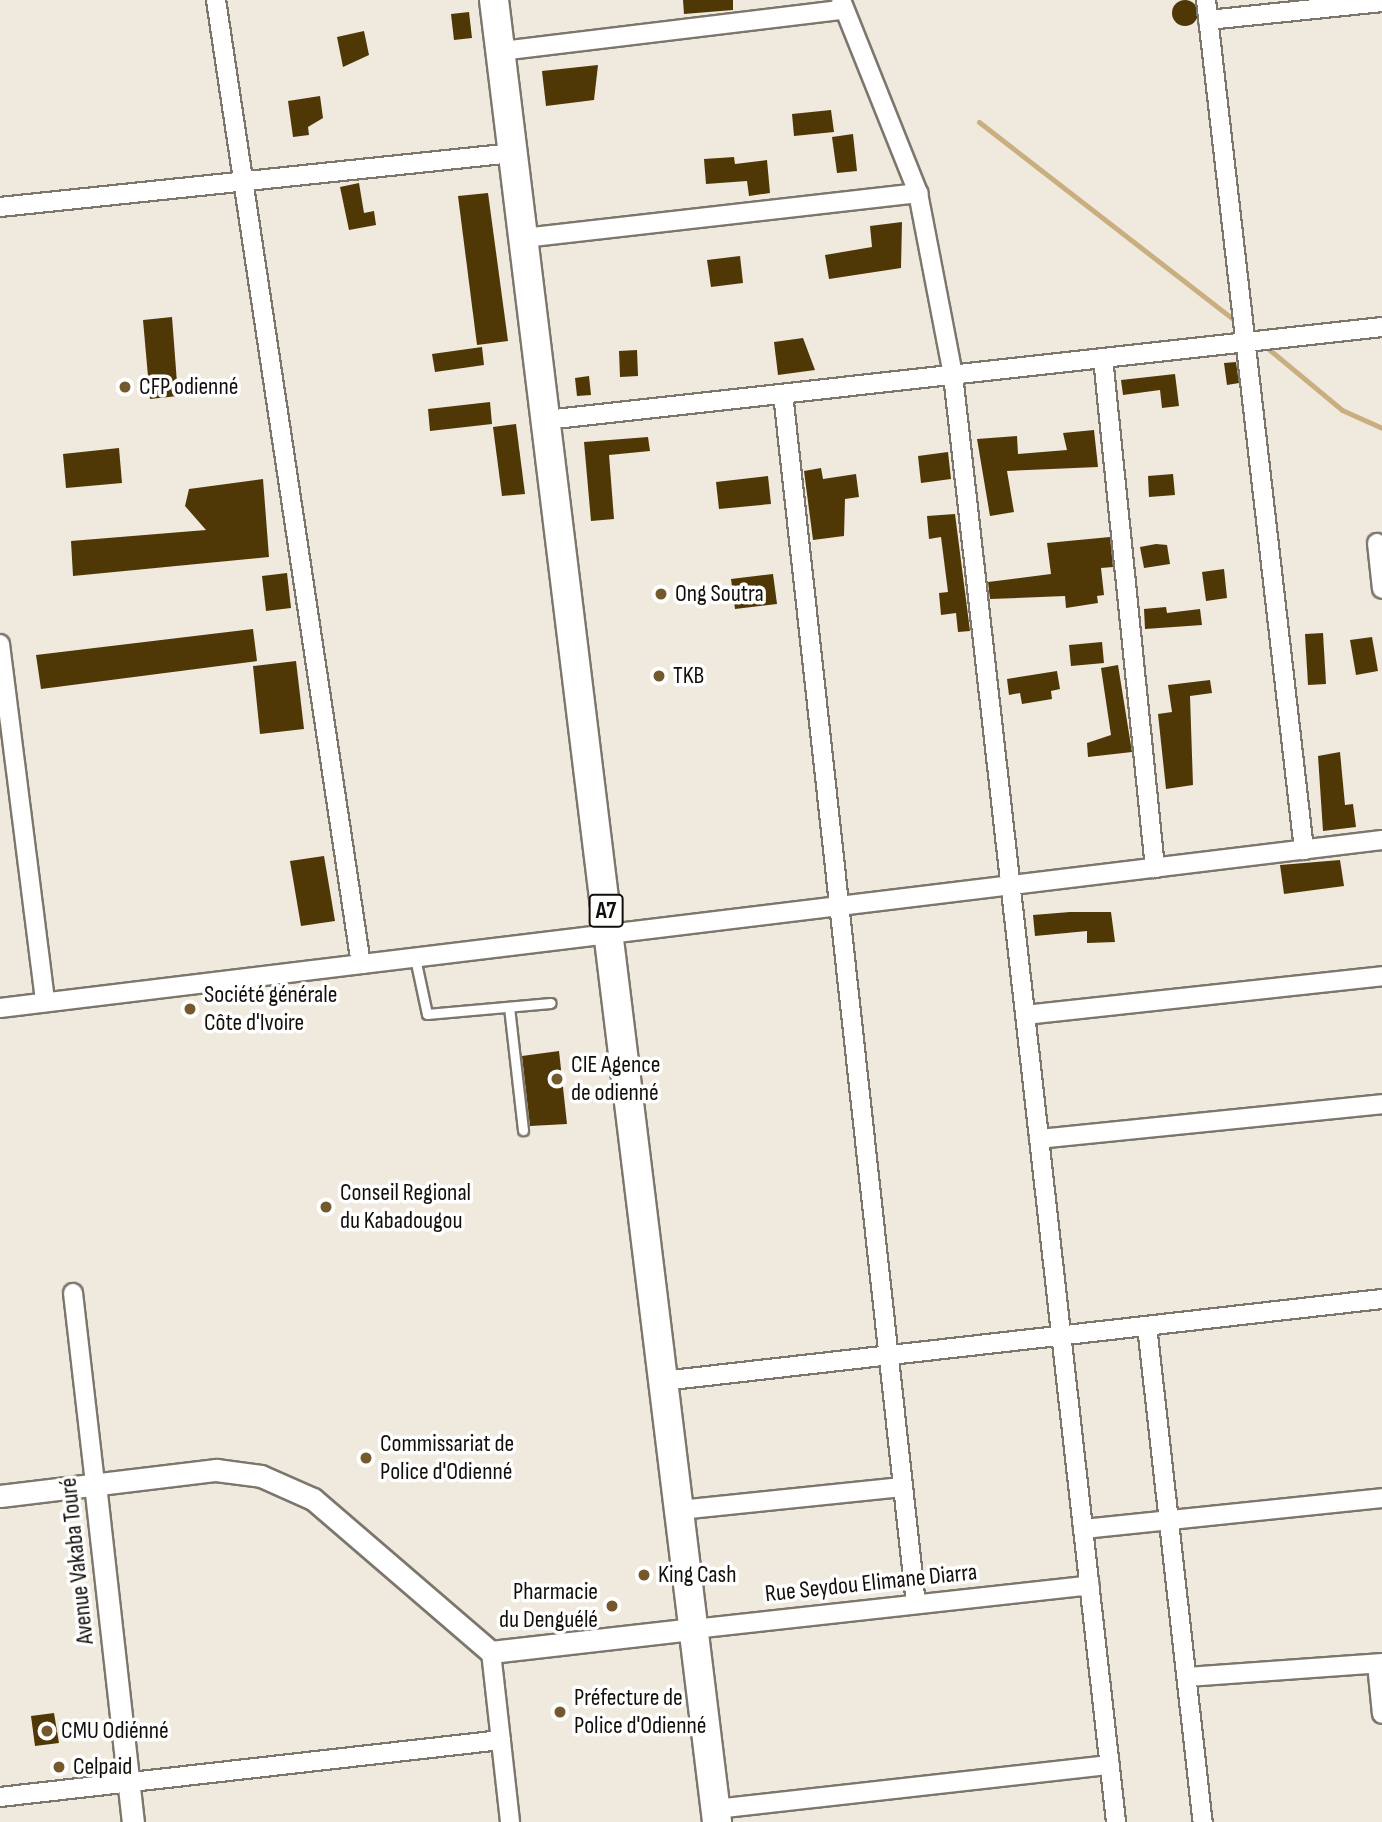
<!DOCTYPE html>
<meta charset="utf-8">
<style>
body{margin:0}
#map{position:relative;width:1382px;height:1822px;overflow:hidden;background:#f0e9dd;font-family:"Sofia Sans Condensed",sans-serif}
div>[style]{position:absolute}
.stream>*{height:5px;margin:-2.5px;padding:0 2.5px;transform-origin:2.5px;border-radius:2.5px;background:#c9ae7f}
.building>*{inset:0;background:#4f3806}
.round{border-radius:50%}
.roads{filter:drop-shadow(2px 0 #7c766c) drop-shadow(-2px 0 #7c766c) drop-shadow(0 2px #7c766c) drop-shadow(0 -2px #7c766c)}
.service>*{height:9px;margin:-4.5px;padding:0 4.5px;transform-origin:4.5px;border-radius:4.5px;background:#fff}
.minor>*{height:18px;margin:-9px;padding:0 9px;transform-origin:9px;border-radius:9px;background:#fff}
.tertiary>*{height:21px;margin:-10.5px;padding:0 10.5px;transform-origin:10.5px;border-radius:10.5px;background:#fff}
.primary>*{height:28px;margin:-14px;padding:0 14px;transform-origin:14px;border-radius:14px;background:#fff}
.dots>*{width:19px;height:19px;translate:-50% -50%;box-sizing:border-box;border:4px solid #fff;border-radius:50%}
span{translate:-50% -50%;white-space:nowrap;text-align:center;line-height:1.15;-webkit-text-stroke:7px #fff;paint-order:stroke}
.shield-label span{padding:2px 5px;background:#fff;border:2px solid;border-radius:5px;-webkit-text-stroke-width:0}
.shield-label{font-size:23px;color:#120f0b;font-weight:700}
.poi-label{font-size:24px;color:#120f0b}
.left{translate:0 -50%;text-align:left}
.right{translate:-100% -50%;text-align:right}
.street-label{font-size:24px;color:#120f0b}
</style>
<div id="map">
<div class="stream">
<i style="left:979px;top:122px;width:329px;rotate:37.8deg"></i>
<i style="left:1265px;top:346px;width:100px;rotate:39.7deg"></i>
<i style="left:1342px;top:410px;width:44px;rotate:24.2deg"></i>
</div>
<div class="building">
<i class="round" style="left:1172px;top:0;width:26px;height:26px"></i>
<i style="clip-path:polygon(683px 0,733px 0,733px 10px,684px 14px)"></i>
<i style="clip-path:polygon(469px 12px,472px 38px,454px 40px,451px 14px)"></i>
<i style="clip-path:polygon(364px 31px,369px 55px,343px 67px,337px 37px)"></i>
<i style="clip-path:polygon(598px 65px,594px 100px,546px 106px,542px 71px)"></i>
<i style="clip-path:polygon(320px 96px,323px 118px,308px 127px,309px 135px,293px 137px,288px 101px)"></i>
<i style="clip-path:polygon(831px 110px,834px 132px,794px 136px,792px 114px)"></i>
<i style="clip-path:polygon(853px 134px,857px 171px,837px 173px,832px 137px)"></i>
<i style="clip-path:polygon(734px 157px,735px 164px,767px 160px,770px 193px,749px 196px,747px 181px,706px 184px,704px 159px)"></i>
<i style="clip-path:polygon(359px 183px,364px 213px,374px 211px,376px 225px,349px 230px,340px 187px)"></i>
<i style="clip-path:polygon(488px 193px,508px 341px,477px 345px,458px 196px)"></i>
<i style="clip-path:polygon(902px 222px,901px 268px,829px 279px,825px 255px,872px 247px,870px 226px)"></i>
<i style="clip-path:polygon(740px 256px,743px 283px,711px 287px,707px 260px)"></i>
<i style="clip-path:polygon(172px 317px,178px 396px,150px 399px,143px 320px)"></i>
<i style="clip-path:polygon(803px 338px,815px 370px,778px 375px,774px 342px)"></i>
<i style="clip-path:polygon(482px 347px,484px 365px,435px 372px,432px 354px)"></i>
<i style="clip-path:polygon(637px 350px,638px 376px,620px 377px,619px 351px)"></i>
<i style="clip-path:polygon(1236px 362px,1239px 383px,1227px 385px,1224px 363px)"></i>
<i style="clip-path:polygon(1175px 374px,1179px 406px,1162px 408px,1160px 390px,1123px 395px,1121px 380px)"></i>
<i style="clip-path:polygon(589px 376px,591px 395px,577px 396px,575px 378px)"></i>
<i style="clip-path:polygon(490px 402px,492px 424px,430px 431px,428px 409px)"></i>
<i style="clip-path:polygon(516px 424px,525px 494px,502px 496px,493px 427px)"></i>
<i style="clip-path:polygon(1094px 430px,1098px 467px,1007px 471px,1014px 512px,990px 516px,977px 439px,1017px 436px,1018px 454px,1067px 450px,1063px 433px)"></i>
<i style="clip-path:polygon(648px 437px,650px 451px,609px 455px,614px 519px,591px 521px,584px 442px)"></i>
<i style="clip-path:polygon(119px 448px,122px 483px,66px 488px,63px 454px)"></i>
<i style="clip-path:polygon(948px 452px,951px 479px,921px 483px,918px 456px)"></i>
<i style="clip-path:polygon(821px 468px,823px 479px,856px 474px,859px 497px,845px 499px,844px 536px,813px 540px,804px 471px)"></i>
<i style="clip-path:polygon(1173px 474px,1175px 495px,1149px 497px,1148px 476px)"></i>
<i style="clip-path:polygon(768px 476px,771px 504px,719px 509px,716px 482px)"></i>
<i style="clip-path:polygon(263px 479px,269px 557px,73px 576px,71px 541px,206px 530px,185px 506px,189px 489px)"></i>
<i style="clip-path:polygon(955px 514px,970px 631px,958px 632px,956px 613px,941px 615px,939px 593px,948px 592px,941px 537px,929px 539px,927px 516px)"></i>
<i style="clip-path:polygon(1110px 537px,1113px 567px,1101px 568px,1104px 595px,1097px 596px,1098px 603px,1066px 608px,1065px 596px,990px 599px,988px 582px,1051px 574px,1047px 543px)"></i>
<i style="clip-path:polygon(1156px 544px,1167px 545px,1170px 564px,1144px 568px,1140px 547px)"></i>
<i style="clip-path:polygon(1224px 569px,1227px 598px,1206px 601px,1202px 572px)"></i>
<i style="clip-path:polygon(287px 573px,291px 608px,266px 611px,262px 576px)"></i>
<i style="clip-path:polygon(773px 574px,777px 604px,735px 609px,731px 579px)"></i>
<i style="clip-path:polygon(1166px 607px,1167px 613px,1200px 609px,1202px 625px,1145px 629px,1144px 609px)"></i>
<i style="clip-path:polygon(253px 629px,257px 661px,41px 689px,36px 655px)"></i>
<i style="clip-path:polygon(1323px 633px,1326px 684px,1308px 685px,1305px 634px)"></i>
<i style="clip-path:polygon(1372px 637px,1378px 671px,1356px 675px,1350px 640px)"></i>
<i style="clip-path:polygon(1102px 642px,1104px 663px,1071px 666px,1069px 645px)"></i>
<i style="clip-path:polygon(296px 661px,304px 729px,260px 734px,253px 666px)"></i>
<i style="clip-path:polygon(1118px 665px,1132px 752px,1088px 757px,1087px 743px,1111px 735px,1101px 668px)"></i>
<i style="clip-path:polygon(1057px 671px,1060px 689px,1051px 691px,1052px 699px,1022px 704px,1020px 693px,1009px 695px,1007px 679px)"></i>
<i style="clip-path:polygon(1210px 680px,1212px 693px,1190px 696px,1193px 785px,1166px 789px,1158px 714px,1172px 712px,1168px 685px)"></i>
<i style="clip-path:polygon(1340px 752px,1345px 805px,1353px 804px,1356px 827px,1323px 831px,1318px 756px)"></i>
<i style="clip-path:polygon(324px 856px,335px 921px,301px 926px,290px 861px)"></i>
<i style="clip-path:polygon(1340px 860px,1344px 886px,1284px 894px,1280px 865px)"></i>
<i style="clip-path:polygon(1070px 912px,1111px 912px,1115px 942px,1087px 943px,1087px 931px,1035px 936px,1033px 915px)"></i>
<i style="clip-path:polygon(559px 1051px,567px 1124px,530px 1126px,522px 1056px)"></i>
<i style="clip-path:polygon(54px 1713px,59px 1743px,35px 1746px,31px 1716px)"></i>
</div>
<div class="roads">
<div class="service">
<i style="left:415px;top:958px;width:57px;rotate:77.9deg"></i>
<i style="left:427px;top:1014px;width:124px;rotate:-5.1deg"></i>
<i style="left:509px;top:1007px;width:124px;rotate:83.5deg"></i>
</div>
<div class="minor">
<i style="left:216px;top:0;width:975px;rotate:81.45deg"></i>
<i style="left:841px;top:0;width:208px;rotate:68.2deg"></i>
<i style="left:918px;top:193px;width:185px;rotate:79.1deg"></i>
<i style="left:953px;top:375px;width:1456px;rotate:83.57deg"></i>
<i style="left:1206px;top:0;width:856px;rotate:83.42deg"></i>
<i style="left:1208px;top:20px;width:175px;rotate:-5.9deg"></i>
<i style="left:501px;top:51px;width:343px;rotate:-6.9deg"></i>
<i style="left:0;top:207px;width:516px;rotate:-6.01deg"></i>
<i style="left:524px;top:238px;width:397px;rotate:-6.5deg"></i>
<i style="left:1103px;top:358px;width:513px;rotate:84.18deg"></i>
<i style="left:783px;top:394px;width:1217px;rotate:83.73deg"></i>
<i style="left:546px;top:420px;width:841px;rotate:-6.35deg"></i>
<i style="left:1377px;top:543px;width:46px;rotate:83.8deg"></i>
<i style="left:0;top:644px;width:361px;rotate:82.8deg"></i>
<i style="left:0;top:1008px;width:1392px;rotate:-6.93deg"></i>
<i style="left:1025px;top:1015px;width:359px;rotate:-6.2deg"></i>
<i style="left:1039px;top:1139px;width:345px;rotate:-5.8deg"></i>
<i style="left:73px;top:1293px;width:192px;rotate:83.4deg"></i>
<i style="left:1147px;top:1326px;width:499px;rotate:83.6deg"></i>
<i style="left:663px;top:1381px;width:724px;rotate:-6.51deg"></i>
<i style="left:679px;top:1510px;width:225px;rotate:-5.9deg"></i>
<i style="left:1083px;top:1529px;width:301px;rotate:-5.9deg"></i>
<i style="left:694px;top:1629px;width:398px;rotate:-6.3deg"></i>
<i style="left:491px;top:1652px;width:171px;rotate:83.6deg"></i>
<i style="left:1377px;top:1664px;width:50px;rotate:84.3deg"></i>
<i style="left:1187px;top:1677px;width:196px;rotate:-4.1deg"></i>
<i style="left:0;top:1797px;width:504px;rotate:-6.49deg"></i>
<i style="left:716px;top:1809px;width:396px;rotate:-6.4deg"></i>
</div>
<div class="tertiary">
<i style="left:95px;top:1484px;width:340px;rotate:83.6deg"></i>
<i style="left:0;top:1496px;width:218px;rotate:-6.9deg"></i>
<i style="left:216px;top:1470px;width:45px;rotate:7.6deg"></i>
<i style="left:261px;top:1476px;width:57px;rotate:23.9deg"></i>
<i style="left:313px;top:1499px;width:235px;rotate:40.7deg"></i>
<i style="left:491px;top:1652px;width:204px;rotate:-6.5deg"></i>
</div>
<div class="primary">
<i style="left:494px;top:0;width:1836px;rotate:83.02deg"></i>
</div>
</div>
<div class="dots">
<i style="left:125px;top:387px;background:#73592b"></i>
<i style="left:661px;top:594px;background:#73592b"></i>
<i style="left:659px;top:676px;background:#73592b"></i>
<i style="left:190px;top:1009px;background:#73592b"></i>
<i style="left:557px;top:1079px;background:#73592b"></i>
<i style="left:326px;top:1207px;background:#73592b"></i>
<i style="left:366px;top:1458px;background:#73592b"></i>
<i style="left:644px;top:1575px;background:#73592b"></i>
<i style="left:612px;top:1606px;background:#73592b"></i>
<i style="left:560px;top:1712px;background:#73592b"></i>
<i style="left:47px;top:1731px;background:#73592b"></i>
<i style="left:59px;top:1767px;background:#73592b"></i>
</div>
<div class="shield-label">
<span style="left:606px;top:911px">A7</span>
</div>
<div class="poi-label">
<span class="left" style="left:139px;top:387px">CFP odienné</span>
<span class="left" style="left:675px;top:594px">Ong Soutra</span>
<span class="left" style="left:673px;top:676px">TKB</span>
<span class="left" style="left:204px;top:1009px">Société générale<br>Côte d'Ivoire</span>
<span class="left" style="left:571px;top:1079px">CIE Agence<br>de odienné</span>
<span class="left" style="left:340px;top:1207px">Conseil Regional<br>du Kabadougou</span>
<span class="left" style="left:380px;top:1458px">Commissariat de<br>Police d'Odienné</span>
<span class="left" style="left:658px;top:1575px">King Cash</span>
<span class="right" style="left:598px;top:1606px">Pharmacie<br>du Denguélé</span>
<span class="left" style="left:574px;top:1712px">Préfecture de<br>Police d'Odienné</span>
<span class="left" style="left:61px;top:1731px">CMU Odiénné</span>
<span class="left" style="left:73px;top:1767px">Celpaid</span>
</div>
<div class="street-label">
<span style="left:77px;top:1561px;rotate:-96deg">Avenue Vakaba Touré</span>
<span style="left:871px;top:1583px;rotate:-6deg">Rue Seydou Elimane Diarra</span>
</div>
</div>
